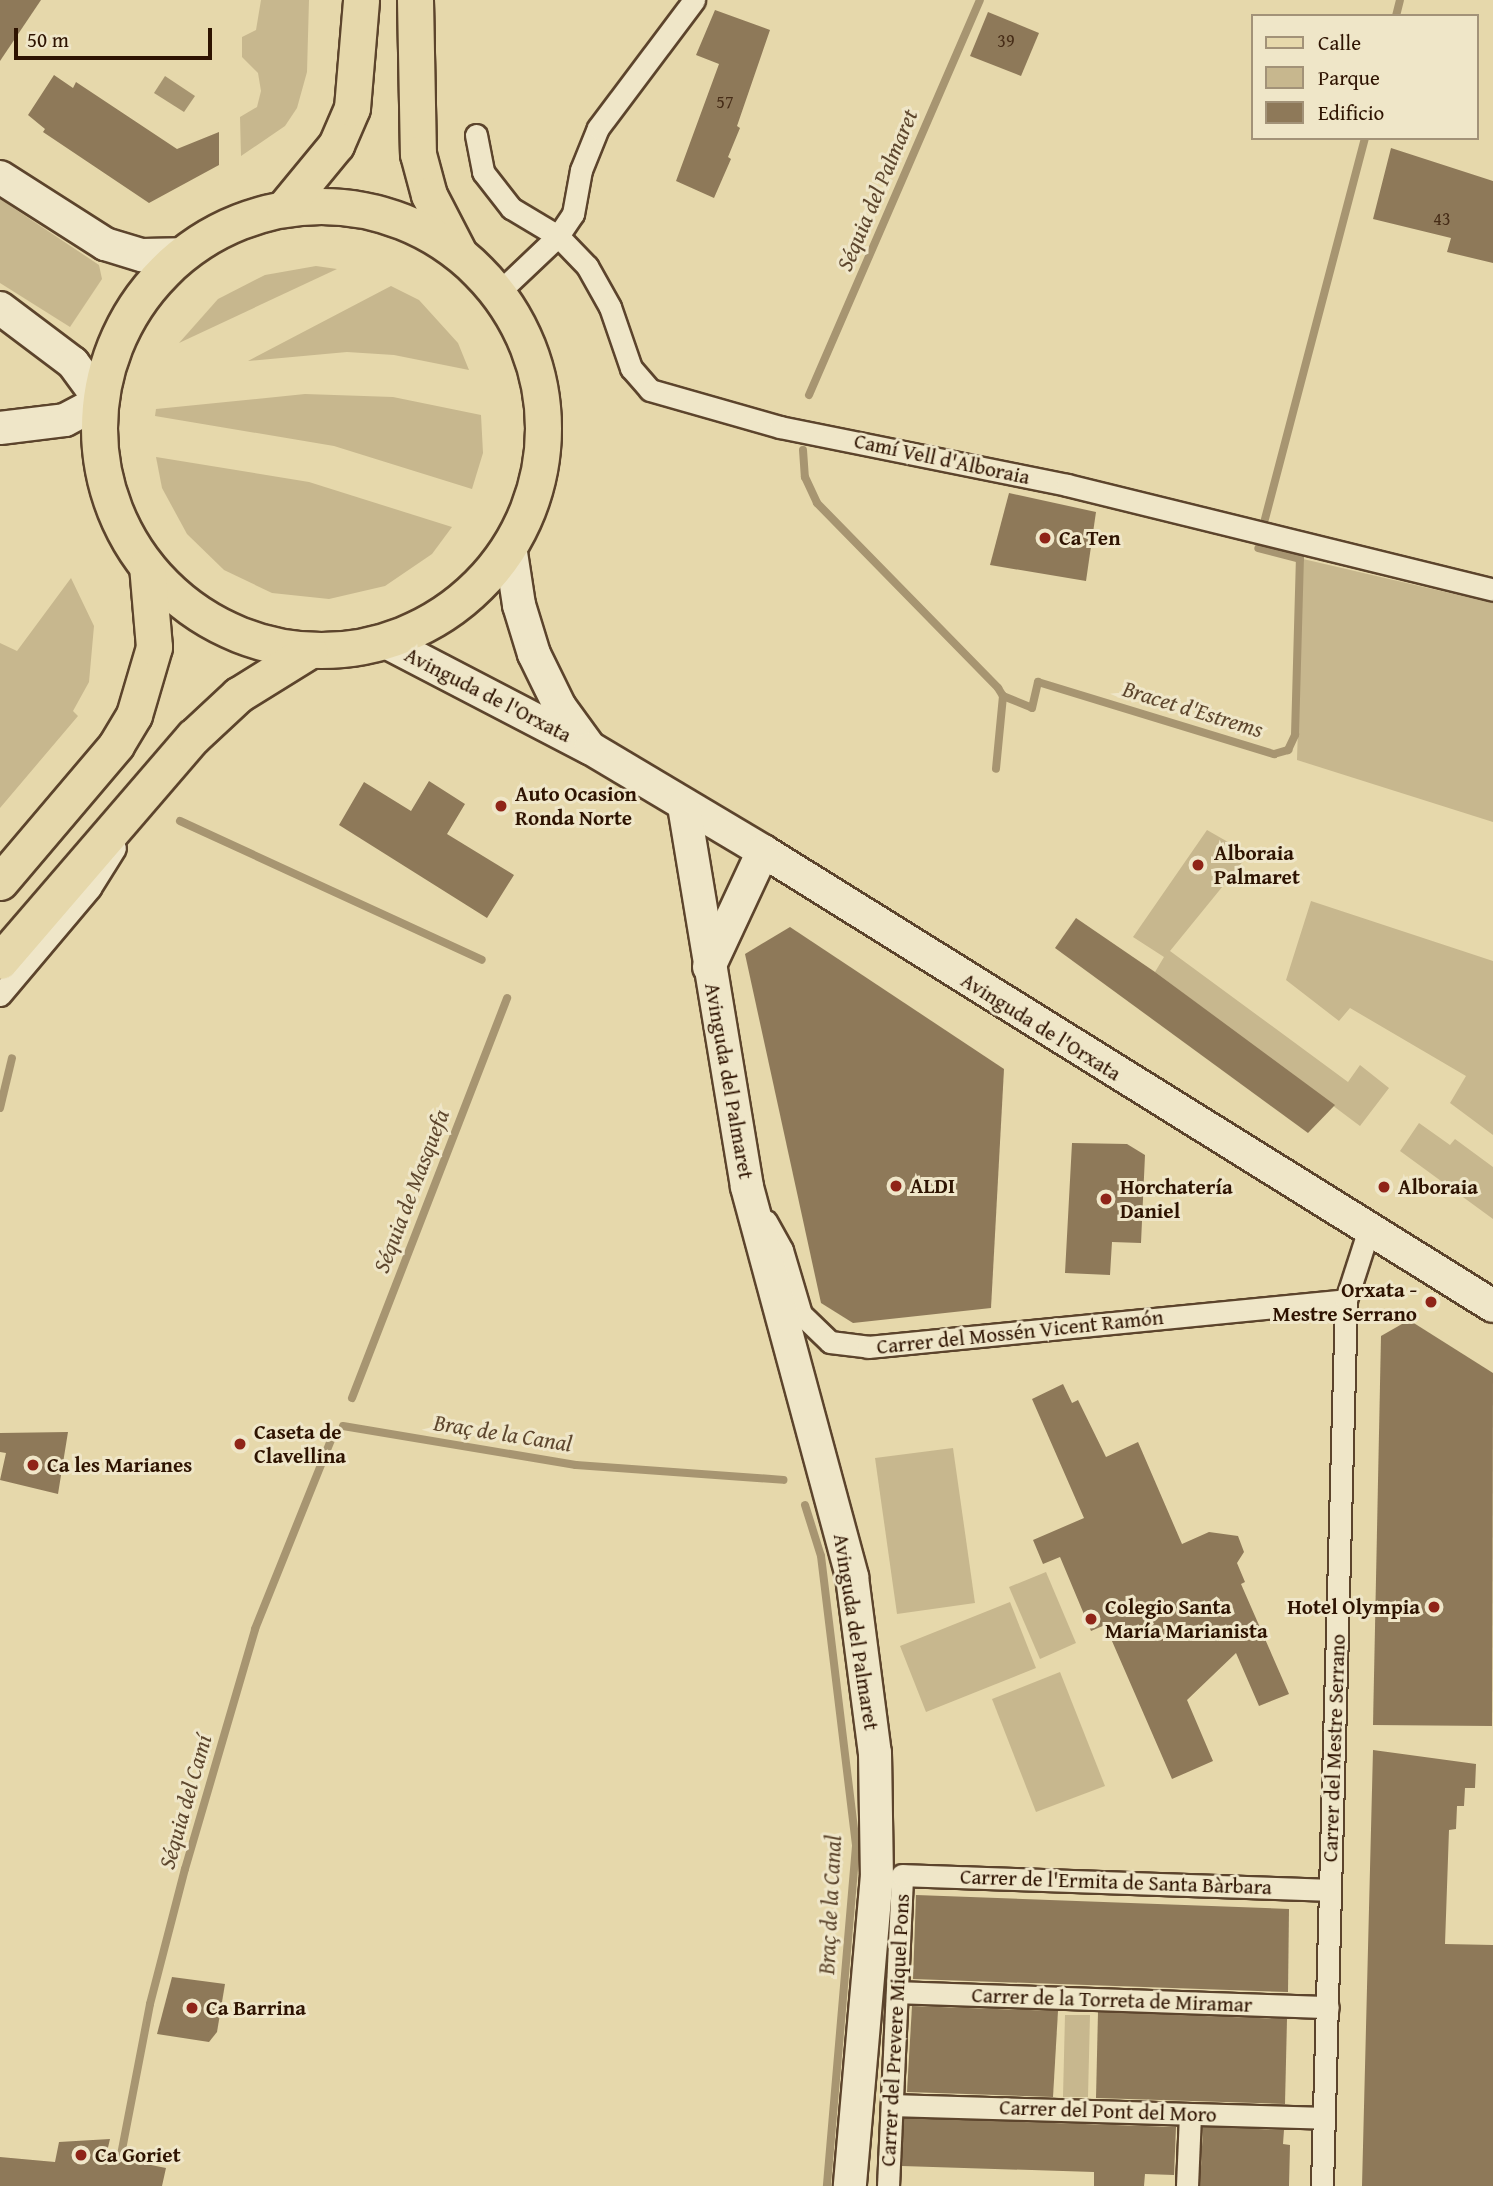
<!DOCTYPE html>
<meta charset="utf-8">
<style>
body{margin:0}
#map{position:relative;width:1493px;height:2186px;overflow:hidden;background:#e6d8ab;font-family:"Gentium Book Plus",serif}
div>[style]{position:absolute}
.green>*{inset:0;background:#c7b78e}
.water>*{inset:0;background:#a79571}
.stream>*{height:8px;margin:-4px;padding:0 4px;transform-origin:4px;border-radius:4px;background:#a79571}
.building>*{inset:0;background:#8e7959}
.roads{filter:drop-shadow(2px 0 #5c442c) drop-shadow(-2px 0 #5c442c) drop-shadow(0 2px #5c442c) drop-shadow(0 -2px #5c442c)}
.street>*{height:21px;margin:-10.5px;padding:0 10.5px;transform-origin:10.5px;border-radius:10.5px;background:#efe6c8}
.secondary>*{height:32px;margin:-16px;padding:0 16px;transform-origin:16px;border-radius:16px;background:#efe6c8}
.primary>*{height:35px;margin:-17.5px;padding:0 17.5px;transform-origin:17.5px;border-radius:17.5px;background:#e6d8ab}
.primary>.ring{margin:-17.5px;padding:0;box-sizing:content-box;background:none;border:35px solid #e6d8ab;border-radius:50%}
.dots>*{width:19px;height:19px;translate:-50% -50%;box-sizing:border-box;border:4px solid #efe6c8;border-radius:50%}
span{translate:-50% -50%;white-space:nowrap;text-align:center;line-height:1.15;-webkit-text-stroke:6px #efe6c8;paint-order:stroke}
.number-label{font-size:18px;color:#462c17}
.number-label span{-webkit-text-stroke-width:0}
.street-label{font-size:21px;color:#2e1301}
.poi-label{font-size:21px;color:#2e1301;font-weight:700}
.left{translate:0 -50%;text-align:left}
.right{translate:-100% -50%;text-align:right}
.water-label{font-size:23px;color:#5e472e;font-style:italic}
.legend{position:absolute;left:1251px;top:14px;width:228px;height:126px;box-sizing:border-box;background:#efe6c8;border:2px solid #a29278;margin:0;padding:9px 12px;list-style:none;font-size:21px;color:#2e1301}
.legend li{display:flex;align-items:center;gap:14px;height:35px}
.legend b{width:35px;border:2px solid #a29278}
.scale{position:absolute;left:14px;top:28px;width:198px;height:32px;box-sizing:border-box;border:4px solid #2e1301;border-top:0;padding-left:9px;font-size:21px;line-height:24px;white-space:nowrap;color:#2e1301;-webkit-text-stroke:5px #efe6c8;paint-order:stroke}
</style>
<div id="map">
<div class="green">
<i style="clip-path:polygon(261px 0,309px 0,307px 72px,297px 108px,285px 126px,241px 156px,240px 117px,257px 107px,261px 91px,258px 73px,242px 57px,242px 37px,256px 30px)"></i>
<i style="clip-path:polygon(0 199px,99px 265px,102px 279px,70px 327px,0 283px)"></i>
<i style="clip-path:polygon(316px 266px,337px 269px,179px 343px,218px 299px,265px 275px)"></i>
<i style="clip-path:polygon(391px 286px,419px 300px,458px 343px,469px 370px,394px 355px,347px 352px,248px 361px)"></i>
<i style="clip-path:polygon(305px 394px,393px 397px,481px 415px,483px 453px,472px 489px,334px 446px,155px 416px,156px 409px)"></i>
<i style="clip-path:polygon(156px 457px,309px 482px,452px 527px,432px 554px,385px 586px,329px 599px,272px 593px,224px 570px,187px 534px,162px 488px)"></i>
<i style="clip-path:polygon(1303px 559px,1493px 603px,1493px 822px,1297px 760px)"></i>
<i style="clip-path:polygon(71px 578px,94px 626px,89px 682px,73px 711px,78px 716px,0 808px,0 643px,17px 651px)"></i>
<i style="clip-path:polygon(1207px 830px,1249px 854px,1170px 951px,1348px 1082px,1360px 1065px,1389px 1088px,1360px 1126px,1155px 972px,1164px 957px,1133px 937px)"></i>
<i style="clip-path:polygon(1311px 901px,1493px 961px,1493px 1135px,1450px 1103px,1466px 1076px,1350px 1008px,1339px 1021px,1286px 980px)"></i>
<i style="clip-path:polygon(1419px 1123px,1450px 1145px,1455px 1139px,1493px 1167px,1493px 1219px,1400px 1151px)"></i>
<i style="clip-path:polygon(953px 1448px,975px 1603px,897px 1614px,875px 1458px)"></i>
<i style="clip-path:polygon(1046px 1572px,1076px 1643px,1040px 1659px,1009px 1587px)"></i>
<i style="clip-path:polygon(1010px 1602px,1036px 1668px,926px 1712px,900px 1646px)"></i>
<i style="clip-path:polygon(1060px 1672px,1105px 1786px,1036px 1812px,992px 1699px)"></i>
<i style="clip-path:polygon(1065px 2015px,1090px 2015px,1088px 2097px,1063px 2097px)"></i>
</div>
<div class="water">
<i style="clip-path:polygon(165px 76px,195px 96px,184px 112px,154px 93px)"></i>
</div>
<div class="stream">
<i style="left:1396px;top:16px;width:16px;rotate:-76deg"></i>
<i style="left:809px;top:395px;width:430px;rotate:-66.6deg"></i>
<i style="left:803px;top:450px;width:27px;rotate:86deg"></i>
<i style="left:805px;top:477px;width:29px;rotate:65deg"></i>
<i style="left:817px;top:503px;width:259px;rotate:45.6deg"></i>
<i style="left:998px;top:688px;width:9px;rotate:58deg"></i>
<i style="left:1003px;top:696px;width:73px;rotate:95.5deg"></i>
<i style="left:1265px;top:519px;width:394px;rotate:-75.3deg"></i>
<i style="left:1003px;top:696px;width:31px;rotate:22deg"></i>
<i style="left:1032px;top:708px;width:27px;rotate:-77deg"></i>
<i style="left:1038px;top:682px;width:247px;rotate:17deg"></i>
<i style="left:1274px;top:754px;width:15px;rotate:-16deg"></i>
<i style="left:1288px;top:750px;width:17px;rotate:-65deg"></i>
<i style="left:1295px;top:735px;width:176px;rotate:-88.4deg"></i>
<i style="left:1300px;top:559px;width:43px;rotate:-165.3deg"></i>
<i style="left:180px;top:821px;width:332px;rotate:24.7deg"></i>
<i style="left:0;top:1108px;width:51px;rotate:-76.5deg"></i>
<i style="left:352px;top:1398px;width:429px;rotate:-68.8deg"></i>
<i style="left:343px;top:1426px;width:236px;rotate:9.5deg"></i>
<i style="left:576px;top:1465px;width:208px;rotate:4.1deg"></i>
<i style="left:805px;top:1505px;width:53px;rotate:72.6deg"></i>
<i style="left:821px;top:1556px;width:292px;rotate:83.1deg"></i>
<i style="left:856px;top:1846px;width:341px;rotate:94.9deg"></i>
<i style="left:115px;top:2186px;width:185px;rotate:-79.1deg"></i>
<i style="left:150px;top:2004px;width:139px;rotate:-75.5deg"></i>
<i style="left:185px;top:1869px;width:250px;rotate:-73.7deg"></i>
<i style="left:255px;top:1629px;width:204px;rotate:-68.1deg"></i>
</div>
<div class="building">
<i style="clip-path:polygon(0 0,41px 0,0 61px)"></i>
<i style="clip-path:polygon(715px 10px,770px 30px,737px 126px,740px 128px,728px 157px,731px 159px,714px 198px,676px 181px,719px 64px,696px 55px)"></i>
<i style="clip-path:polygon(988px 12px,1039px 33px,1021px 76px,970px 56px)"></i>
<i style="clip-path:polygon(54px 75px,73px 88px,76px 82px,177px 149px,219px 132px,219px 165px,149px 203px,43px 132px,45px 129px,28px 115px)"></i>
<i style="clip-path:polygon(1391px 148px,1493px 181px,1493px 263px,1447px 252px,1451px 238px,1373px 219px)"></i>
<i style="clip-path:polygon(1009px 493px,1096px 512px,1086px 581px,990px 565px)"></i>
<i style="clip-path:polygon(429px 781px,465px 804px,447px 834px,514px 875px,487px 918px,339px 825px,364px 782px,411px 811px)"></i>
<i style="clip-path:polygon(1076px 918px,1155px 972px,1335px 1105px,1308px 1133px,1055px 948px)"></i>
<i style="clip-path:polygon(790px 927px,1004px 1069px,991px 1308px,853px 1323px,821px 1303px,745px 954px)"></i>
<i style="clip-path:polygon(1072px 1143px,1127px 1144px,1145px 1155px,1141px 1243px,1112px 1242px,1110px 1275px,1065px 1273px)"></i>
<i style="clip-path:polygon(1409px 1320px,1493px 1373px,1492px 1726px,1373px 1725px,1381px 1336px)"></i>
<i style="clip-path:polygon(1063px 1384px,1072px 1403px,1078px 1400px,1106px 1457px,1138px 1442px,1182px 1544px,1209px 1532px,1238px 1536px,1244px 1552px,1237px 1563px,1245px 1582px,1241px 1584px,1289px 1694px,1259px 1706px,1236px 1653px,1187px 1700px,1213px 1761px,1172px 1779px,1105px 1625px,1091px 1631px,1060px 1557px,1043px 1564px,1033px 1540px,1084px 1518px,1032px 1399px)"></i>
<i style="clip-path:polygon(68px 1432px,58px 1494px,0 1480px,6px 1453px,0 1452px,0 1433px)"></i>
<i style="clip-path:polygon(1373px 1750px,1476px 1764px,1475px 1788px,1465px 1788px,1464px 1806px,1457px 1806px,1456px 1829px,1449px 1830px,1445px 1944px,1493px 1945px,1493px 2186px,1362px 2186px)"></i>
<i style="clip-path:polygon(916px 1895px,1289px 1909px,1288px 1992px,913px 1979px)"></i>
<i style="clip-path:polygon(172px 1977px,225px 1984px,217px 2032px,209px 2042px,157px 2034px)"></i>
<i style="clip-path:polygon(912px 2006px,1058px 2011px,1053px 2097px,907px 2092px)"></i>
<i style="clip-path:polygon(1098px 2012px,1287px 2019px,1285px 2104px,1096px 2098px)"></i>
<i style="clip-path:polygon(904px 2118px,1176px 2127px,1174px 2175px,1145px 2174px,1144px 2186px,1094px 2186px,1094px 2172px,902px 2166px)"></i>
<i style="clip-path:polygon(1203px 2127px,1284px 2130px,1283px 2144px,1290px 2145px,1289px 2186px,1200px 2186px)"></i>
<i style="clip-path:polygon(110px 2139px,106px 2156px,166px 2168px,162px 2186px,0 2186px,0 2157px,55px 2162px,59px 2142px)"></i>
</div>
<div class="roads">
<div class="street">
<i style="left:476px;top:135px;width:38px;rotate:79deg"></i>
<i style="left:483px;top:172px;width:46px;rotate:52.1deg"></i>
<i style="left:511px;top:208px;width:55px;rotate:30.8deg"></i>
<i style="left:558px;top:236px;width:42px;rotate:46deg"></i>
<i style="left:587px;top:266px;width:47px;rotate:60.7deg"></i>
<i style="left:610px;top:307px;width:65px;rotate:71deg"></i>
<i style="left:631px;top:368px;width:29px;rotate:49deg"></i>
<i style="left:650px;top:390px;width:135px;rotate:15.9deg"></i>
<i style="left:780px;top:427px;width:293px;rotate:11.4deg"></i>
<i style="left:1067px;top:485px;width:439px;rotate:13.8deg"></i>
<i style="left:498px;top:293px;width:83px;rotate:-43.5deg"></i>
<i style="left:558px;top:236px;width:27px;rotate:-56deg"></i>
<i style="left:573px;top:214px;width:45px;rotate:-79.7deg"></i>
<i style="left:581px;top:170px;width:45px;rotate:-68deg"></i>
<i style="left:598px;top:128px;width:160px;rotate:-53.1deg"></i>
<i style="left:0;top:995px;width:140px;rotate:-49.9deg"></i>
<i style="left:90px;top:888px;width:47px;rotate:-58deg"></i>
<i style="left:766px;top:1221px;width:33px;rotate:61deg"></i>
<i style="left:782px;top:1250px;width:67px;rotate:73.5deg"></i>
<i style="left:801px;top:1314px;width:40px;rotate:44deg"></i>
<i style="left:830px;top:1342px;width:38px;rotate:7deg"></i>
<i style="left:868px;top:1347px;width:480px;rotate:-5.6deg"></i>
<i style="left:897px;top:1992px;width:431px;rotate:2deg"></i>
<i style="left:892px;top:2105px;width:432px;rotate:1.7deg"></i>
<i style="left:888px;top:2186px;width:311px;rotate:-87.4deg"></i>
<i style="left:902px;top:1875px;width:428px;rotate:2deg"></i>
<i style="left:1187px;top:2186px;width:72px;rotate:-87.6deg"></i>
<i style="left:1322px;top:2186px;width:886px;rotate:-88.45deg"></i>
<i style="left:1346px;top:1300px;width:75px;rotate:-72.1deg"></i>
</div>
<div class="secondary">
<i style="left:0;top:177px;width:125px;rotate:32.5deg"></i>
<i style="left:105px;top:244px;width:39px;rotate:17deg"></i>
<i style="left:142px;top:255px;width:39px;rotate:-1deg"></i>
<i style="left:0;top:308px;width:91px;rotate:37deg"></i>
<i style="left:73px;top:363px;width:46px;rotate:53.9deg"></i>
<i style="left:0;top:428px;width:65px;rotate:-7deg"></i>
<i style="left:65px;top:420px;width:38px;rotate:-28deg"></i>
<i style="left:510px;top:546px;width:60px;rotate:81.3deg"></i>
<i style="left:519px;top:605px;width:51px;rotate:73deg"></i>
<i style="left:534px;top:654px;width:59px;rotate:63.9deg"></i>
<i style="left:560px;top:707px;width:46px;rotate:53.9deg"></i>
<i style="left:386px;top:642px;width:230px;rotate:27.5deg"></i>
<i style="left:590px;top:748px;width:201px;rotate:30.8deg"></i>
<i style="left:763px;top:851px;width:860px;rotate:31.93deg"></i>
<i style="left:684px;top:806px;width:386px;rotate:80.6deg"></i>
<i style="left:747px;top:1187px;width:404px;rotate:74.9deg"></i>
<i style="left:852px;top:1577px;width:177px;rotate:82.6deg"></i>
<i style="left:875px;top:1753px;width:122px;rotate:89.1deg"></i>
<i style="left:877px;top:1875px;width:312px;rotate:95deg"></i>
<i style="left:709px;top:967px;width:128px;rotate:-65deg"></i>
</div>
<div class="primary">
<i style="left:415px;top:0;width:154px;rotate:88.9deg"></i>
<i style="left:418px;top:154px;width:42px;rotate:75deg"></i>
<i style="left:429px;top:195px;width:63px;rotate:62.6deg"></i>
<i class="ring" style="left:99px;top:206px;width:409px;height:409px"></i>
<i style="left:284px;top:208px;width:82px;rotate:-50.5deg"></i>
<i style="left:336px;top:145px;width:40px;rotate:-66.6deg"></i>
<i style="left:352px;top:108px;width:108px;rotate:-85.2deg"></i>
<i style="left:0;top:882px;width:180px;rotate:-49.7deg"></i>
<i style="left:116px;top:745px;width:35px;rotate:-59deg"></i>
<i style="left:134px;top:715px;width:71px;rotate:-73.6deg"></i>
<i style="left:154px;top:647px;width:81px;rotate:-94.9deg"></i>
<i style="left:0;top:961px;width:296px;rotate:-49.3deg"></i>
<i style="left:193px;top:737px;width:62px;rotate:-43deg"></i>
<i style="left:238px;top:695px;width:84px;rotate:-31.8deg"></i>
</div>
</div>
<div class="dots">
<i style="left:1045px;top:538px;background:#8f2418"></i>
<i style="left:501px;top:806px;background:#8f2418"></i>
<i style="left:1198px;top:865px;background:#8f2418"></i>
<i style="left:896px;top:1186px;background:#8f2418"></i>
<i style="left:1384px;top:1187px;background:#8f2418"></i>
<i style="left:1106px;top:1199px;background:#8f2418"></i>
<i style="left:1431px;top:1302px;background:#8f2418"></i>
<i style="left:240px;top:1444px;background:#8f2418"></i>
<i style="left:33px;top:1465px;background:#8f2418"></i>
<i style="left:1434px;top:1607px;background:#8f2418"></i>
<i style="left:1091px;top:1619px;background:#8f2418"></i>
<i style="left:192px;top:2008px;background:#8f2418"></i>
<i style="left:81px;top:2155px;background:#8f2418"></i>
</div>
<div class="number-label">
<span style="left:1006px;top:41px">39</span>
<span style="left:725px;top:102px">57</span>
<span style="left:1442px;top:219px">43</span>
</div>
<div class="street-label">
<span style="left:942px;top:459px;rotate:12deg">Camí Vell d'Alboraia</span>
<span style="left:488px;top:695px;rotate:27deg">Avinguda de l'Orxata</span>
<span style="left:1041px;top:1027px;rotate:32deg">Avinguda de l'Orxata</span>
<span style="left:729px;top:1081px;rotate:80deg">Avinguda del Palmaret</span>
<span style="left:1020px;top:1332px;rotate:-6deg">Carrer del Mossén Vicent Ramón</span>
<span style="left:856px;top:1632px;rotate:81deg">Avinguda del Palmaret</span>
<span style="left:1334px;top:1748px;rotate:-88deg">Carrer del Mestre Serrano</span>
<span style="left:1116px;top:1882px;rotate:2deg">Carrer de l'Ermita de Santa Bàrbara</span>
<span style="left:1112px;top:2000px;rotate:2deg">Carrer de la Torreta de Miramar</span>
<span style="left:895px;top:2030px;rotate:-87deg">Carrer del Prevere Miquel Pons</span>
<span style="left:1108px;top:2111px;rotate:2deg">Carrer del Pont del Moro</span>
</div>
<div class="poi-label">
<span class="left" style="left:1059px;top:538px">Ca Ten</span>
<span class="left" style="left:515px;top:806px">Auto Ocasion<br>Ronda Norte</span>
<span class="left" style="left:1214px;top:865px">Alboraia<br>Palmaret</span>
<span class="left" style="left:910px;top:1186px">ALDI</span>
<span class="left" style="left:1120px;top:1199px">Horchatería<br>Daniel</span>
<span class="left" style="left:1398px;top:1187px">Alboraia</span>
<span class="right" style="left:1417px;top:1302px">Orxata -<br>Mestre Serrano</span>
<span class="left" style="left:254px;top:1444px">Caseta de<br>Clavellina</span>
<span class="left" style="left:47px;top:1465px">Ca les Marianes</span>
<span class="left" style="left:1105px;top:1619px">Colegio Santa<br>María Marianista</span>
<span class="right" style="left:1420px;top:1607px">Hotel Olympia</span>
<span class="left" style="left:206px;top:2008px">Ca Barrina</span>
<span class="left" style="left:95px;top:2155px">Ca Goriet</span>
</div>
<div class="water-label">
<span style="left:877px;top:190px;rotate:-67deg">Séquia del Palmaret</span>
<span style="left:1193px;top:709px;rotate:17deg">Bracet d'Estrems</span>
<span style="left:411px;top:1191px;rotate:-69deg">Séquia de Masquefa</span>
<span style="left:503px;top:1433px;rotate:9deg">Braç de la Canal</span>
<span style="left:185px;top:1802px;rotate:-74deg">Séquia del Camí</span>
<span style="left:830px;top:1905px;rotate:-87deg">Braç de la Canal</span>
</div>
<ul class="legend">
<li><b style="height:9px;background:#e6d8ab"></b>Calle</li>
<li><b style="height:19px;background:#c7b78e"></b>Parque</li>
<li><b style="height:19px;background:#8e7959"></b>Edificio</li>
</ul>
<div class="scale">50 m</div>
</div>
